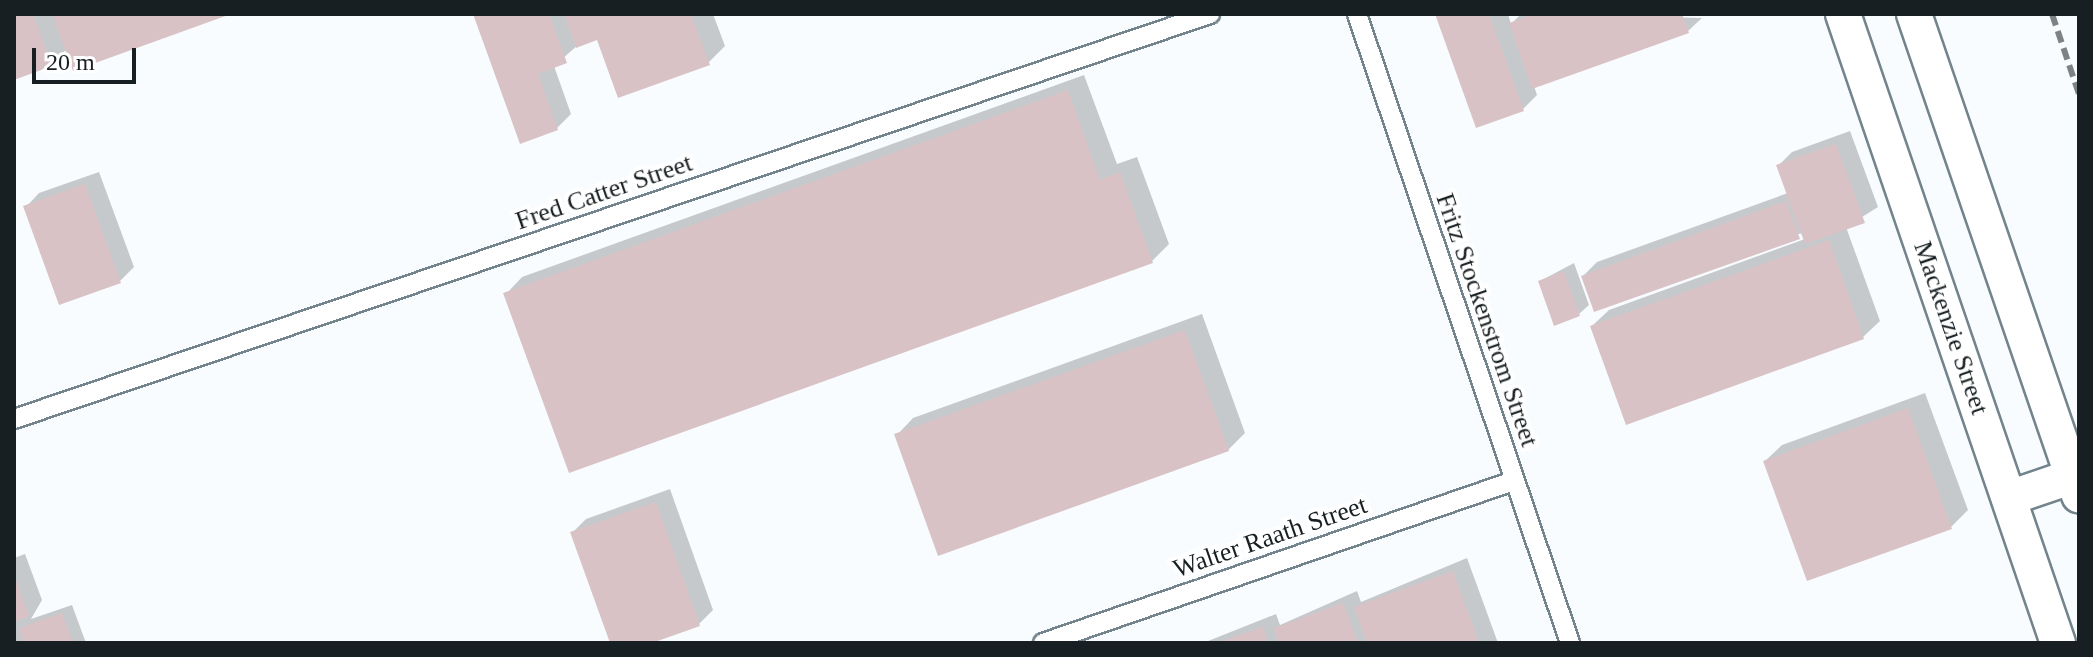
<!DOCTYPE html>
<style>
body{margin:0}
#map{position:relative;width:2093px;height:657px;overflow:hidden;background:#f8fcfe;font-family:"Times New Roman",serif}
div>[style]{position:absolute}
.shadow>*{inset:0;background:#0003}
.building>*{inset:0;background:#d8c2c6}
.roads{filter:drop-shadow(2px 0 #73848d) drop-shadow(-2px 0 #73848d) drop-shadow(0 2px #73848d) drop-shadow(0 -2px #73848d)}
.lane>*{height:18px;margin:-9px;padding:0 9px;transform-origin:9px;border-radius:9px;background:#fff}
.street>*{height:34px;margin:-17px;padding:0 17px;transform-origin:17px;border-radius:17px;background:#fff}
.rail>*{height:6px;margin-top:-3px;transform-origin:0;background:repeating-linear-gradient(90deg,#7d8285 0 12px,transparent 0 18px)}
span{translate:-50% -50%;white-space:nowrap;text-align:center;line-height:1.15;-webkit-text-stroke:8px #fff;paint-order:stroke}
.street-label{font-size:26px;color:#181f22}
.frame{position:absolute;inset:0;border:16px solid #181f22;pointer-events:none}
.scale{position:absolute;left:32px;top:48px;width:104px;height:36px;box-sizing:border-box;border:4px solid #181f22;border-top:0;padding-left:10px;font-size:24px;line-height:28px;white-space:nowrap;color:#181f22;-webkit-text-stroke:6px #fff;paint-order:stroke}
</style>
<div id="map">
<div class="shadow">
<i style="clip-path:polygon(14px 14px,227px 14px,67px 49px,51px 64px,14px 78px)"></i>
<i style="clip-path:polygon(475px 14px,713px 14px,725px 46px,708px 63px,598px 38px,578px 45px,554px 66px,571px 114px,557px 128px)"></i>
<i style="clip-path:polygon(1437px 14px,1508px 14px,1511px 24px,1521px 14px,1702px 18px,1688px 31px,1534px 86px,1537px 95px,1523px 109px,1477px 126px)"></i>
<i style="clip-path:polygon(1084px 75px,1117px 164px,1137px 157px,1169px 244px,1152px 261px,506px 294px,522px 277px)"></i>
<i style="clip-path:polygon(1850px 131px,1878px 207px,1846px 227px,1880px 321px,1863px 337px,1592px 326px,1609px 310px,1805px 239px,1803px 233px,1583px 276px,1597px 262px,1788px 193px,1778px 166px,1792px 152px)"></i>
<i style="clip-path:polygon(99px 172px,134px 267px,120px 281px,26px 207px,39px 193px)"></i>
<i style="clip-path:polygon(1574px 263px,1589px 305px,1579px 314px,1540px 281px)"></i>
<i style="clip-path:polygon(1202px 314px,1245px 433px,1228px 450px,897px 435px,913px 418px)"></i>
<i style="clip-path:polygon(1925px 393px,1968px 510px,1951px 527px,1765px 461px,1782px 445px)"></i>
<i style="clip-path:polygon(670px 489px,713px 610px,699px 624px,646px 643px,612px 643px,572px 533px,586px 519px)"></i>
<i style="clip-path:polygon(25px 554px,42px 600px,31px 619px,72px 605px,86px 643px,14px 643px,14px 558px)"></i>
<i style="clip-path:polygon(1467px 558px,1498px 643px,1203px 643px,1276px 614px,1280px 625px,1357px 591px,1361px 602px)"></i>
</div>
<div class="building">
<i style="clip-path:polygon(14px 14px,33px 14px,52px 66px,14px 80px)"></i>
<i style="clip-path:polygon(52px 14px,231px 14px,73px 71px)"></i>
<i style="clip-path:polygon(473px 14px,549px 14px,567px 63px,538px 74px,558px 130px,520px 144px)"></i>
<i style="clip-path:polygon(564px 14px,691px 14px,710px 65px,618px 98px,597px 40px,576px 48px)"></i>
<i style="clip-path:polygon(1435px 14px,1489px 14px,1524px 111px,1476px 128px)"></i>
<i style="clip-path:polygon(1534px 14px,1682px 14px,1689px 33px,1532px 89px,1509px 23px)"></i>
<i style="clip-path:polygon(1068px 90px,1100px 180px,1120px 172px,1153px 263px,569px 473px,503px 293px)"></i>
<i style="clip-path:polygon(1836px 144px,1865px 223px,1805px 244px,1776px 165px)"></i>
<i style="clip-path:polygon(85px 184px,121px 283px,59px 305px,23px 206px)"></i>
<i style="clip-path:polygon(1786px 201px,1800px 239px,1594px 312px,1581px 276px)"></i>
<i style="clip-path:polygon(1829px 240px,1864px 339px,1626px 425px,1590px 326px)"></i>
<i style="clip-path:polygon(1564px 271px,1580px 316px,1554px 326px,1538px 281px)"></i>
<i style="clip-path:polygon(1185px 330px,1229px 451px,938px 556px,894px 434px)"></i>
<i style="clip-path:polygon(1908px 408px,1952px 529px,1807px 581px,1763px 461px)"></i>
<i style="clip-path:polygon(656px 502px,700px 626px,652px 643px,610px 643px,570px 532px)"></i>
<i style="clip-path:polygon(1453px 571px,1479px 643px,1367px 643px,1354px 607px)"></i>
<i style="clip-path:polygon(14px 575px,29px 616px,14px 622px)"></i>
<i style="clip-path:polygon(1343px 603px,1358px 643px,1279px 643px,1274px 628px)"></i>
<i style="clip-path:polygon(62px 613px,73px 643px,24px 643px,19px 628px)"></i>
<i style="clip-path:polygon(1263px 627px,1268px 643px,1217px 643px)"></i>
</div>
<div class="roads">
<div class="lane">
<i style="left:1357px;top:14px;width:664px;rotate:71.29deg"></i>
<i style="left:14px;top:419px;width:1263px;rotate:-18.71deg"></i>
<i style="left:1043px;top:643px;width:497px;rotate:-19deg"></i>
</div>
<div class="street">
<i style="left:1843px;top:14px;width:665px;rotate:71.13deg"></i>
<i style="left:1914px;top:14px;width:509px;rotate:71.07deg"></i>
<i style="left:2009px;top:498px;width:74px;rotate:-18.9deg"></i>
</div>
</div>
<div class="rail">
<i style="left:2052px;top:14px;width:84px;rotate:71.4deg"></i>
</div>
<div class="street-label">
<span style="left:604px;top:192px;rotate:-19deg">Fred Catter Street</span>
<span style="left:1487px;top:320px;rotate:71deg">Fritz Stockenstrom Street</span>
<span style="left:1951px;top:328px;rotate:71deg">Mackenzie Street</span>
<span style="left:1270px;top:537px;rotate:-19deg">Walter Raath Street</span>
</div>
<div class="frame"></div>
<div class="scale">20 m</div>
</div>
